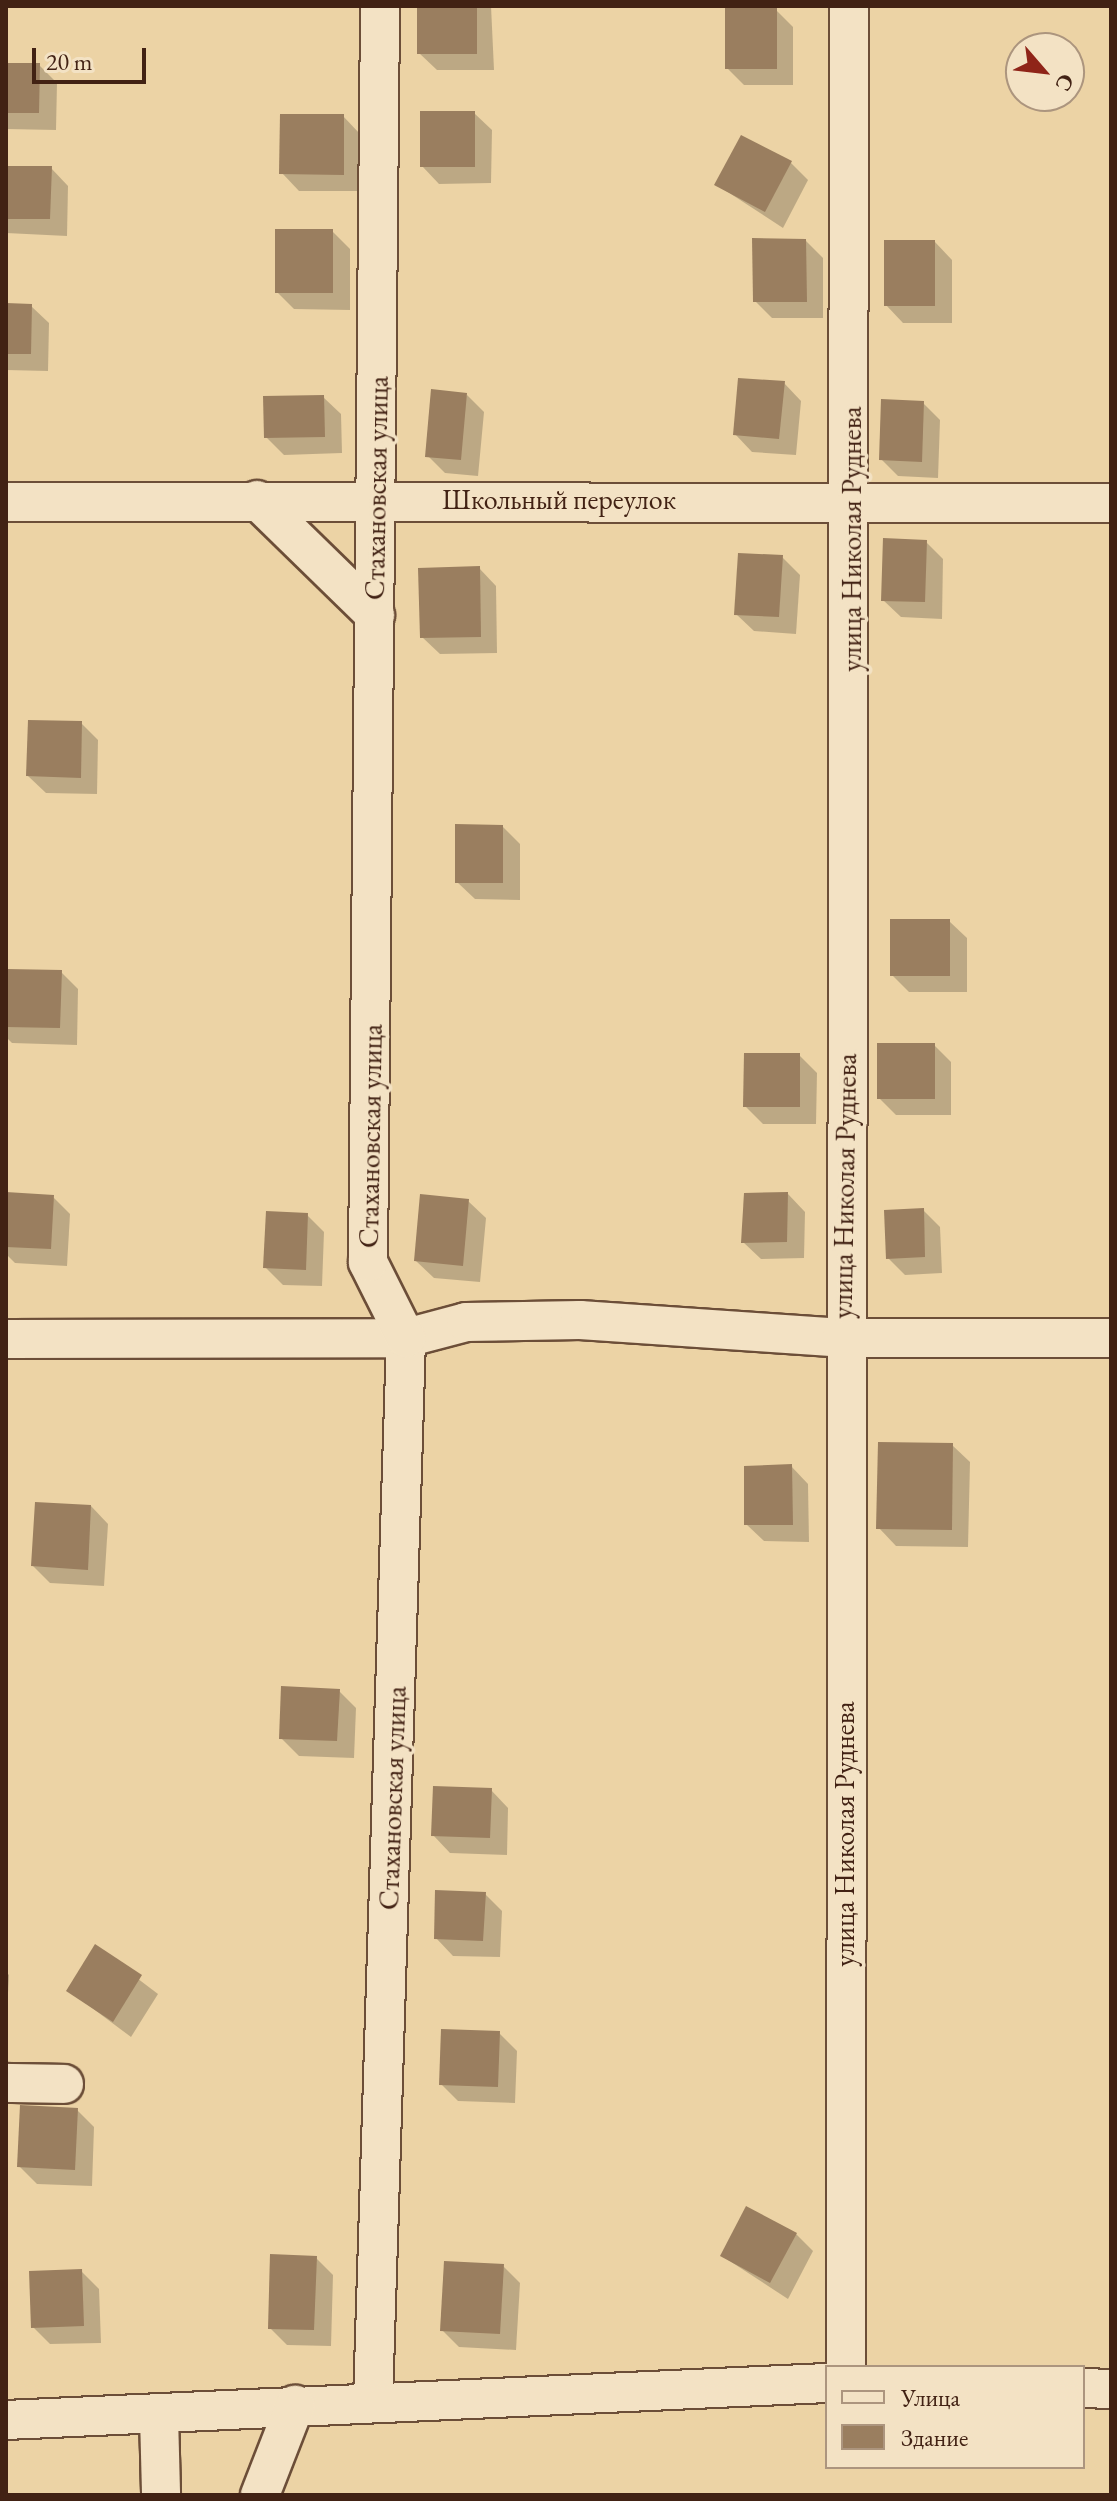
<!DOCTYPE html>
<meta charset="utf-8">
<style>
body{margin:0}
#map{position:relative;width:1117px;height:2501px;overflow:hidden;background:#ecd3a5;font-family:"EB Garamond",serif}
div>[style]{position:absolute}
.shadow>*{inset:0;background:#0003}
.building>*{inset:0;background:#9a7e5f}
.roads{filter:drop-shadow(2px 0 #6c4e38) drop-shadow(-2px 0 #6c4e38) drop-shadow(0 2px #6c4e38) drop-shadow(0 -2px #6c4e38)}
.street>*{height:38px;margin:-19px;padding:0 19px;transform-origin:19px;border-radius:19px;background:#f3e2c4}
span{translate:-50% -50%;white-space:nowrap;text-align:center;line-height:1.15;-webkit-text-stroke:7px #f3e2c4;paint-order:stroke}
.street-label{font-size:28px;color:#422214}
.frame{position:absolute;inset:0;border:8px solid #422214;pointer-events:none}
.legend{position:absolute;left:825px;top:2365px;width:260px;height:104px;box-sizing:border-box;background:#f3e2c4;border:2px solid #ac957e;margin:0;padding:10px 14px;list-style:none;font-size:24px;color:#422214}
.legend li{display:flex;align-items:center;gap:16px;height:40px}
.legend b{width:40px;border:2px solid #ac957e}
.north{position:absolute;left:1005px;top:32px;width:80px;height:80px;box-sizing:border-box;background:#f3e2c4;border:2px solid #ac957e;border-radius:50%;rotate:118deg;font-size:22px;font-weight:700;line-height:32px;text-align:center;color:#422214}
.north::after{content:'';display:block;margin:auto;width:28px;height:36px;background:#8f2418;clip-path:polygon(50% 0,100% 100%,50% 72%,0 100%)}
.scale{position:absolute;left:32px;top:48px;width:114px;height:36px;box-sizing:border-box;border:4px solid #422214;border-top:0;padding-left:10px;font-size:24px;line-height:28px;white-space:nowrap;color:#422214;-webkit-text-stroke:6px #f3e2c4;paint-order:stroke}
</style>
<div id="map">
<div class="shadow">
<i style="clip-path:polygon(419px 6px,491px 6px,494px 70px,437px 70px,419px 53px)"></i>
<i style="clip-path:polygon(776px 10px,793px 27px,793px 85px,744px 85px,727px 68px)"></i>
<i style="clip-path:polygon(6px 65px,39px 65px,57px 83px,56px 130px,6px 129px)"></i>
<i style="clip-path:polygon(474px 113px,492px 130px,491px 183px,439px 184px,422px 166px)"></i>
<i style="clip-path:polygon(343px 116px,360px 134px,360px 191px,299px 191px,282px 173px)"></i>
<i style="clip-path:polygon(791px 163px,808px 180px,783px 228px,717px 185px)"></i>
<i style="clip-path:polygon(6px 168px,51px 168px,68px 186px,67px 236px,6px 233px)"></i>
<i style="clip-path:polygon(332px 231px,350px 249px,350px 310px,294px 309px,277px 292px)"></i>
<i style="clip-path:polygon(806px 241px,823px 258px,823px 318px,772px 318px,755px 301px)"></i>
<i style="clip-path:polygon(935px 242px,952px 260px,952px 323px,903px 323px,886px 305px)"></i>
<i style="clip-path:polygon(6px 305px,31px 306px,49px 323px,48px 371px,6px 370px)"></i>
<i style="clip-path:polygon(784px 383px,801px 401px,796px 455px,752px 452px,735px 434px)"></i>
<i style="clip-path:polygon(467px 395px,484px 412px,478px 476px,445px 473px,428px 456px)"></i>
<i style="clip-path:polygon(323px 397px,341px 414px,342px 453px,284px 455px,266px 437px)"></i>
<i style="clip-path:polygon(923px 403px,940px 420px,938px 478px,898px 476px,881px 459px)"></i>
<i style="clip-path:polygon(926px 542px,943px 559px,942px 619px,901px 617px,883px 600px)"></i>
<i style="clip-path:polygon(782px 557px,800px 575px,796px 634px,754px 631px,736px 614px)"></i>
<i style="clip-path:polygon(479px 568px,496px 586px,497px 653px,440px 654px,422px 637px)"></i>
<i style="clip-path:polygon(81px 723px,98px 740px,97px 794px,46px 793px,28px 776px)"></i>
<i style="clip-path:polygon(503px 827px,520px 844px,520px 900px,475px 899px,457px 882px)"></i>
<i style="clip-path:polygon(949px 921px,967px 938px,967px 992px,909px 992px,892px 975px)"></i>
<i style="clip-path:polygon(6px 971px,61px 972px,78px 989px,77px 1045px,12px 1043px,6px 1037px)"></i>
<i style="clip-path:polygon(934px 1045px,951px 1062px,951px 1115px,896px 1115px,879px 1098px)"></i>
<i style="clip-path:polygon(799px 1055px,817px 1073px,816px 1124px,763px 1124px,745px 1106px)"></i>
<i style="clip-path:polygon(6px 1194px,53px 1197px,70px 1214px,67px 1266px,15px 1263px,6px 1254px)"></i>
<i style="clip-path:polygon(788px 1194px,805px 1212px,804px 1258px,761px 1259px,743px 1242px)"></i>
<i style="clip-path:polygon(468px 1201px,486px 1218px,480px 1282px,434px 1278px,416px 1261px)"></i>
<i style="clip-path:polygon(923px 1210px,940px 1227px,942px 1273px,905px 1275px,888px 1258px)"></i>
<i style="clip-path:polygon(307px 1215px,324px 1232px,322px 1286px,283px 1285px,265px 1267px)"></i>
<i style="clip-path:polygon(952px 1445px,970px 1462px,968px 1547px,896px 1546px,879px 1528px)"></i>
<i style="clip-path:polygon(791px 1466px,808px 1484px,809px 1542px,764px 1541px,746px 1524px)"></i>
<i style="clip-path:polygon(91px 1506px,108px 1524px,104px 1586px,50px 1583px,33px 1566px)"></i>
<i style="clip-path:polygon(339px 1691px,356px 1708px,354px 1758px,299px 1756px,281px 1738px)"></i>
<i style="clip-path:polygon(491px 1790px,508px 1808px,507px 1855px,450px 1853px,433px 1835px)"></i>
<i style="clip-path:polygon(485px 1894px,502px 1911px,500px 1957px,453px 1956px,436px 1938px)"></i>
<i style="clip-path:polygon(96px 1947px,158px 1994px,131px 2037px,68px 1990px)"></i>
<i style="clip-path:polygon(6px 1972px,9px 1975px,6px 2029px)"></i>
<i style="clip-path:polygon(499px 2033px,517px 2051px,515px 2103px,458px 2101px,441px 2084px)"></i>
<i style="clip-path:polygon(77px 2110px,94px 2127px,92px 2186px,37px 2184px,19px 2166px)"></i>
<i style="clip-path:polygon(796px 2234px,813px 2251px,788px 2299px,722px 2256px)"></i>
<i style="clip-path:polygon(316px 2258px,333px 2275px,331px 2346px,287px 2345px,270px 2328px)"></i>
<i style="clip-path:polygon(503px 2266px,520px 2283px,516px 2350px,459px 2347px,442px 2330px)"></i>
<i style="clip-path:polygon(81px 2271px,99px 2289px,101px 2343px,50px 2344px,33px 2327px)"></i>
</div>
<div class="building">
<i style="clip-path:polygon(417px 6px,477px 6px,477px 54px,417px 54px)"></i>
<i style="clip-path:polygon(725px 8px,777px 8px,777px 69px,725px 69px)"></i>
<i style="clip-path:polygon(6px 63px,40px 63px,39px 113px,6px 113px)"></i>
<i style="clip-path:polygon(420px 111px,475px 111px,475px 167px,420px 167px)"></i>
<i style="clip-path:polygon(280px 114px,344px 114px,344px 175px,279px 174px)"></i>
<i style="clip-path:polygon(741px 135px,792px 161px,765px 212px,714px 185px)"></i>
<i style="clip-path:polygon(6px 166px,52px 166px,50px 219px,6px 219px)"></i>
<i style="clip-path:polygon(275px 229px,333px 229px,333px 293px,275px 293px)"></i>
<i style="clip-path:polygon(752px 238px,806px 239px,807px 302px,753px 302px)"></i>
<i style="clip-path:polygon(884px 240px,935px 240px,935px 306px,884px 306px)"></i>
<i style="clip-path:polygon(6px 303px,32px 304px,31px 354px,6px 354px)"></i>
<i style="clip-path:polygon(738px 378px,785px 381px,779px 439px,733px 435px)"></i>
<i style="clip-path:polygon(431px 389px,467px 393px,461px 460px,425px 457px)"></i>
<i style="clip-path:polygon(324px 395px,325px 437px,264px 438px,263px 396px)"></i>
<i style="clip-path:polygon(881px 399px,924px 401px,922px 462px,879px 460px)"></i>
<i style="clip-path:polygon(883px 538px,927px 540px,925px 602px,881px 601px)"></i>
<i style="clip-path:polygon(738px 553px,783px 555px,779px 617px,734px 615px)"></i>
<i style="clip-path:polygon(480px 566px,481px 637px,420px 638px,418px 568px)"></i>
<i style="clip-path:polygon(28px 720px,82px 721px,81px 778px,26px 776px)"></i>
<i style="clip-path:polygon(455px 824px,503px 825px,503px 883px,455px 883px)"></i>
<i style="clip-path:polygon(890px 919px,950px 919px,950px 976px,890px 976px)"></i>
<i style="clip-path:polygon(6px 969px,62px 970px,60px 1028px,6px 1027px)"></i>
<i style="clip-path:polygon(877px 1043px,935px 1043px,935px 1099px,877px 1099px)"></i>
<i style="clip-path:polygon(744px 1053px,800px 1053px,800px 1107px,743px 1107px)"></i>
<i style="clip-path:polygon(6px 1192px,54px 1195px,51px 1249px,6px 1247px)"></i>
<i style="clip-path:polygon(788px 1192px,787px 1242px,741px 1243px,744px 1193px)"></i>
<i style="clip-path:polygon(420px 1194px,469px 1199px,463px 1266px,414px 1261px)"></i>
<i style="clip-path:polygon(924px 1208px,925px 1257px,886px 1259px,884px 1210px)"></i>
<i style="clip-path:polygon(266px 1211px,308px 1213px,306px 1270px,263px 1268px)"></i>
<i style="clip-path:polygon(878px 1442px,953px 1443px,952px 1530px,876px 1529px)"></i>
<i style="clip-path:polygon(792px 1464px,793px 1525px,744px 1525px,744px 1466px)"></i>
<i style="clip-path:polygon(35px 1502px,91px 1505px,88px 1570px,31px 1566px)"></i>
<i style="clip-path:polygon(281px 1686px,340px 1689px,337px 1741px,279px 1739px)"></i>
<i style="clip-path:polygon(433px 1786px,492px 1788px,490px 1838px,431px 1836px)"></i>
<i style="clip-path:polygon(435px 1890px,486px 1892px,483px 1941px,434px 1939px)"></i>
<i style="clip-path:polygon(95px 1944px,142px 1975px,113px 2022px,66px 1991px)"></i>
<i style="clip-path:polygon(441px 2029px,500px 2031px,498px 2087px,439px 2085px)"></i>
<i style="clip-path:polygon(20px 2105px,78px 2108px,75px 2170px,17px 2167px)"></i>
<i style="clip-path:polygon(746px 2206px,797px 2233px,770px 2283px,720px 2256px)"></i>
<i style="clip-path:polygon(270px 2254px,317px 2256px,314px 2330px,268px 2329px)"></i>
<i style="clip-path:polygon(444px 2261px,504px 2264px,500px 2334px,440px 2331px)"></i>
<i style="clip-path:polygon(82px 2269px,84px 2326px,31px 2328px,29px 2271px)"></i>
</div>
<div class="roads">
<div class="street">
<i style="left:257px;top:500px;width:165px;rotate:44.3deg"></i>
<i style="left:6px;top:502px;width:1105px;rotate:0.05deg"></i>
<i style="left:6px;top:1339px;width:400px;rotate:-0.1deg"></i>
<i style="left:406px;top:1338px;width:62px;rotate:-14.9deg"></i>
<i style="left:466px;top:1322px;width:114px;rotate:-1deg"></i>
<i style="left:580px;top:1320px;width:263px;rotate:3.9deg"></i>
<i style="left:842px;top:1338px;width:269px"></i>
<i style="left:6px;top:2083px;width:58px;rotate:1deg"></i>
<i style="left:846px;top:2367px;width:2361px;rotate:-89.93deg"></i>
<i style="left:1083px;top:2388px;width:28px;rotate:2deg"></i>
<i style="left:373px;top:2401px;width:1064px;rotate:-88.22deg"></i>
<i style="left:406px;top:1338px;width:85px;rotate:-116.6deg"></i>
<i style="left:368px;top:1262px;width:1256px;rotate:-89.45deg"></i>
<i style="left:159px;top:2416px;width:79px;rotate:88.5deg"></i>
<i style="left:6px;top:2420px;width:822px;rotate:-2.58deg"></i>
<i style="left:260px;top:2495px;width:97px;rotate:-68.7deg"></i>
</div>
</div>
<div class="street-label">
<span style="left:376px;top:488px;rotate:-89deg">Стахановская улица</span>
<span style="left:559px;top:499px">Школьный переулок</span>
<span style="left:851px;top:539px;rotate:-90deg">улица Николая Руднева</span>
<span style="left:370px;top:1136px;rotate:-89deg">Стахановская улица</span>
<span style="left:844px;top:1186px;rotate:-89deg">улица Николая Руднева</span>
<span style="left:392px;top:1798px;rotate:-88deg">Стахановская улица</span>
<span style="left:844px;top:1834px;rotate:-90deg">улица Николая Руднева</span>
</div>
<div class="frame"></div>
<ul class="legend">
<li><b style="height:10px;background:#f3e2c4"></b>Улица</li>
<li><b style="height:22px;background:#9a7e5f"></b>Здание</li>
</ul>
<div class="north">С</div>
<div class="scale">20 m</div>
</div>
